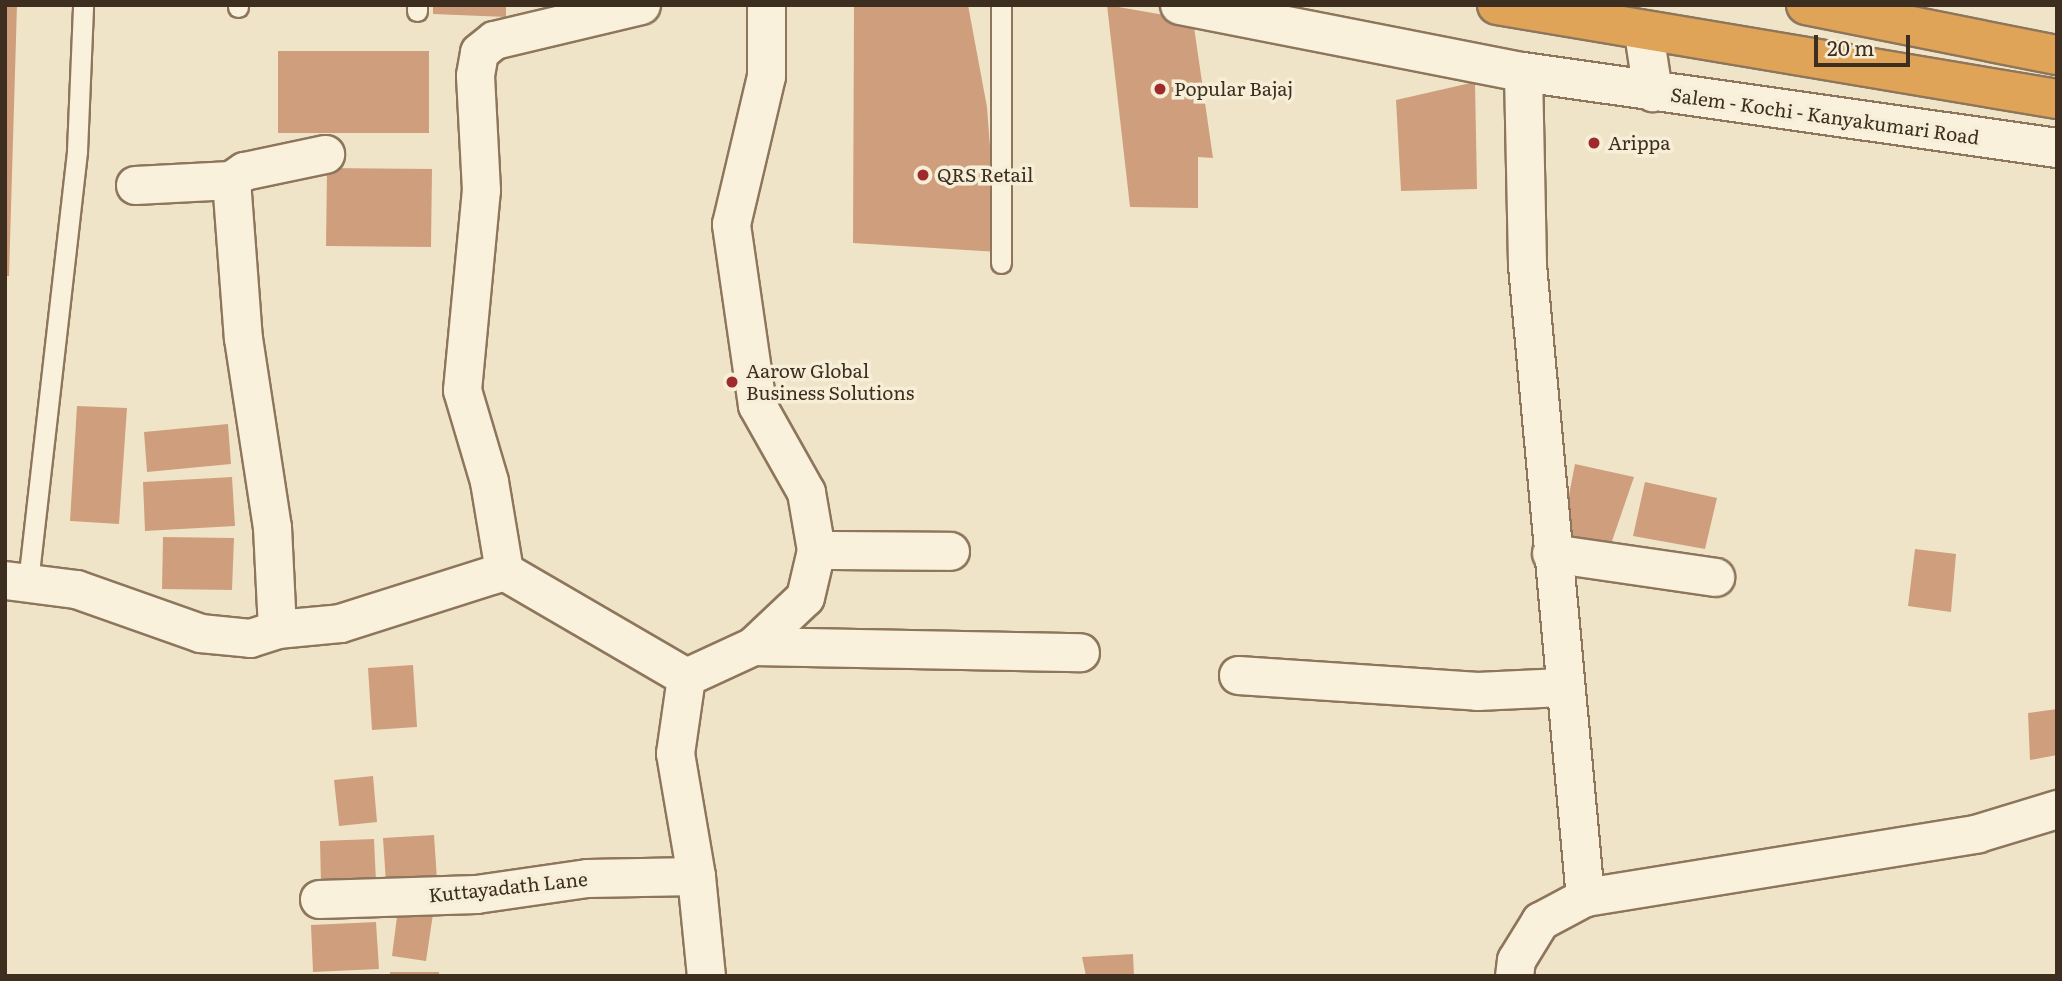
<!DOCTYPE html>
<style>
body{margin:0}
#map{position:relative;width:2062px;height:981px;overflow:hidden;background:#f0e4c8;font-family:Literata,serif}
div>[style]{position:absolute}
.building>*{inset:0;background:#cf9f7d}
.roads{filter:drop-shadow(2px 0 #8d765c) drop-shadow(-2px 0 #8d765c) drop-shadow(0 2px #8d765c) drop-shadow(0 -2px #8d765c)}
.lane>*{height:19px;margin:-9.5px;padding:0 9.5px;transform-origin:9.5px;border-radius:9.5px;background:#faf1dc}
.street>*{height:37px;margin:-18.5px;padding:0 18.5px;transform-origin:18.5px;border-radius:18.5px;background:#faf1dc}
.secondary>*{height:38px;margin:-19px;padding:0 19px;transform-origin:19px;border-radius:19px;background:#faf1dc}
.highway>*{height:38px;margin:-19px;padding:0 19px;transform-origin:19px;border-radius:19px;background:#e0a458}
.dots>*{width:19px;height:19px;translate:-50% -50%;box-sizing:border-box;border:4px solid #f7eed8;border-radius:50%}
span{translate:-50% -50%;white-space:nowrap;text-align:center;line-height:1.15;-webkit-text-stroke:7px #f7eed8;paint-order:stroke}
.poi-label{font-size:19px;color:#3d2e20}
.left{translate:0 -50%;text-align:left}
.street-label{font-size:19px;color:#3d2e20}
.frame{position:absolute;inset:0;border:7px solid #3d2e20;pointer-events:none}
.scale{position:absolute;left:1814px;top:35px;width:96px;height:32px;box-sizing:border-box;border:4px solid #3d2e20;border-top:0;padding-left:9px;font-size:21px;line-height:24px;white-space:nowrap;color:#3d2e20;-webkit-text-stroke:5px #f7eed8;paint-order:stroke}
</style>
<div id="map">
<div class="building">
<i style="clip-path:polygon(5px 5px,17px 5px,9px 276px,5px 276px)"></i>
<i style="clip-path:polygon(433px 5px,506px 5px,506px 17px,433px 14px)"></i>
<i style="clip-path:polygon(854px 5px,968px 5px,987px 107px,998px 252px,853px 243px)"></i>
<i style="clip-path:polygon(1107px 5px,1193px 20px,1213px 158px,1198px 157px,1198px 208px,1130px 207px)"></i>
<i style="clip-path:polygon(278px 51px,429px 51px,429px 133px,278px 133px)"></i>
<i style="clip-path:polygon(1475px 82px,1477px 189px,1401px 191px,1396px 100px)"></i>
<i style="clip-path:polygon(327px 168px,432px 169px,431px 247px,326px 246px)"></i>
<i style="clip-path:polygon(77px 406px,127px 408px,119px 524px,70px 521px)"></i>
<i style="clip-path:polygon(228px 424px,231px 464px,147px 472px,144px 432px)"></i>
<i style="clip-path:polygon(1575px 464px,1634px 477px,1611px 544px,1561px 536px)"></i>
<i style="clip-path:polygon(232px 477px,235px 526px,145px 531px,143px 482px)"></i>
<i style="clip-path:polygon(1645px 482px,1717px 498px,1705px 549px,1633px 536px)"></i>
<i style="clip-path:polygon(163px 537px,234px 538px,232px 590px,162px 589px)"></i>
<i style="clip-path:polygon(1915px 549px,1956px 554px,1951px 612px,1908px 606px)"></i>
<i style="clip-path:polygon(413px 665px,417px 727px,372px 730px,368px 668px)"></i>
<i style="clip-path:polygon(2057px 709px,2057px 755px,2030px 760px,2028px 713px)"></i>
<i style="clip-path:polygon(373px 776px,377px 822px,339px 826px,334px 780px)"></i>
<i style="clip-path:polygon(434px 835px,437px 880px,386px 883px,383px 838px)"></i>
<i style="clip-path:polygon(374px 839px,376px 882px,321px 884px,320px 841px)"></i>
<i style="clip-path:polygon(398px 909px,433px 914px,426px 961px,392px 956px)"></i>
<i style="clip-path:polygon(376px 922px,379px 969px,313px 972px,311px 925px)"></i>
<i style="clip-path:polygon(1133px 954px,1134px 976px,1086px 976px,1082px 957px)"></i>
<i style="clip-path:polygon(390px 972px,439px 972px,439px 976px,390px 976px)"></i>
</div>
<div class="roads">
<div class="lane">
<i style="left:238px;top:7px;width:2px;rotate:-90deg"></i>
<i style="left:417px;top:11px;width:6px;rotate:-90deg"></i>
<i style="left:1001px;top:263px;width:258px;rotate:-90deg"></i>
<i style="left:28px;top:582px;width:434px;rotate:-83.5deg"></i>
<i style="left:77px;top:151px;width:146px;rotate:-87.6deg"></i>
</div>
<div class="street">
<i style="left:1523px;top:72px;width:193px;rotate:88.8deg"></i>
<i style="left:1527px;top:265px;width:635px;rotate:84.76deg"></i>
<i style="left:1585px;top:897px;width:398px;rotate:-9.2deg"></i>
<i style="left:1978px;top:833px;width:83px;rotate:-16.9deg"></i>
<i style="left:231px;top:180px;width:16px;rotate:-35deg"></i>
<i style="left:244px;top:171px;width:83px;rotate:-11.9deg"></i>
<i style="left:135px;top:185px;width:96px;rotate:-3deg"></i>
<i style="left:231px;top:180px;width:158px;rotate:85.7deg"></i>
<i style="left:243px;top:338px;width:191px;rotate:81.3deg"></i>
<i style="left:272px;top:527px;width:102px;rotate:87.2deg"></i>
<i style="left:816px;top:550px;width:134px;rotate:0.4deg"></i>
<i style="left:1551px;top:553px;width:166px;rotate:8.3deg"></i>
<i style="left:504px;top:571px;width:211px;rotate:30.2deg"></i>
<i style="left:686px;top:677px;width:77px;rotate:98.2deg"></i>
<i style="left:675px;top:753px;width:125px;rotate:80.3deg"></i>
<i style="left:696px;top:876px;width:100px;rotate:84.3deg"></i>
<i style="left:5px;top:580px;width:72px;rotate:7.2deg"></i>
<i style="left:76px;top:589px;width:132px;rotate:19.5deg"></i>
<i style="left:200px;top:633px;width:50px;rotate:5.7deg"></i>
<i style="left:250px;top:638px;width:28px;rotate:-18deg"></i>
<i style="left:277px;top:629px;width:63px;rotate:-5.4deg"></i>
<i style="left:340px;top:623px;width:172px;rotate:-17.6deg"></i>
<i style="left:504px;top:571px;width:91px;rotate:-99.5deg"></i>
<i style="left:489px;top:481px;width:95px;rotate:-106.5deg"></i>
<i style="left:462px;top:390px;width:201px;rotate:-84.6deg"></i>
<i style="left:481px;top:190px;width:115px;rotate:-93deg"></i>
<i style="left:475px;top:75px;width:23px;rotate:-80deg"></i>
<i style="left:479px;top:52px;width:19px;rotate:-39deg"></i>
<i style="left:494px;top:40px;width:151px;rotate:-13.4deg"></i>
<i style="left:753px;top:646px;width:327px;rotate:1.1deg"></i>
<i style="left:1238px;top:675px;width:240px;rotate:3.8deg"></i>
<i style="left:1477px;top:691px;width:85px;rotate:-2.7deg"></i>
<i style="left:686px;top:677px;width:74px;rotate:-24.8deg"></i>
<i style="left:753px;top:646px;width:71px;rotate:-43.3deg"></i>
<i style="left:805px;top:597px;width:48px;rotate:-76.8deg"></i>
<i style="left:816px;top:550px;width:59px;rotate:-99.8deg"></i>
<i style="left:806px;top:492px;width:100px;rotate:-119.4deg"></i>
<i style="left:757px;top:405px;width:183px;rotate:-98.2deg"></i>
<i style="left:731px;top:224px;width:152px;rotate:-76.7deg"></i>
<i style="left:766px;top:76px;width:71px;rotate:-90deg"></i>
<i style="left:319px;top:899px;width:157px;rotate:-1.8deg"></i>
<i style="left:476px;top:894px;width:112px;rotate:-8.2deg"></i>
<i style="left:587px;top:878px;width:109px;rotate:-1.1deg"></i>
<i style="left:1514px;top:976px;width:16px;rotate:-83deg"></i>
<i style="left:1516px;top:960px;width:46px;rotate:-58.4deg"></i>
<i style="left:1540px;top:921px;width:51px;rotate:-28.1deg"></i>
</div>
<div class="secondary">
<i style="left:1180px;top:5px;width:349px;rotate:11.1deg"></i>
<i style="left:1523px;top:72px;width:539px;rotate:8.1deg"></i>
<i style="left:1644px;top:33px;width:60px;rotate:81.3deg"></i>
</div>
<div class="highway">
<i style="left:1497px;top:5px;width:568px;rotate:9.53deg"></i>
<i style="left:1806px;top:5px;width:256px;rotate:11.3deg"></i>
</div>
</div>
<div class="dots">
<i style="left:1160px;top:89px;background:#9e2a2b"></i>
<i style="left:1594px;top:143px;background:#9e2a2b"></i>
<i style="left:923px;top:175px;background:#9e2a2b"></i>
<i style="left:732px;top:382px;background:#9e2a2b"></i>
</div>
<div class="poi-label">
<span class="left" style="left:1174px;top:89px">Popular Bajaj</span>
<span class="left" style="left:1608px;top:143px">Arippa</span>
<span class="left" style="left:937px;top:175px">QRS Retail</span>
<span class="left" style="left:746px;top:382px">Aarow Global<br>Business Solutions</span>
</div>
<div class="street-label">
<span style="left:1825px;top:116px;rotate:8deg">Salem - Kochi - Kanyakumari Road</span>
<span style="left:508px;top:887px;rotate:-6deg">Kuttayadath Lane</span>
</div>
<div class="frame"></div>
<div class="scale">20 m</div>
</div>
